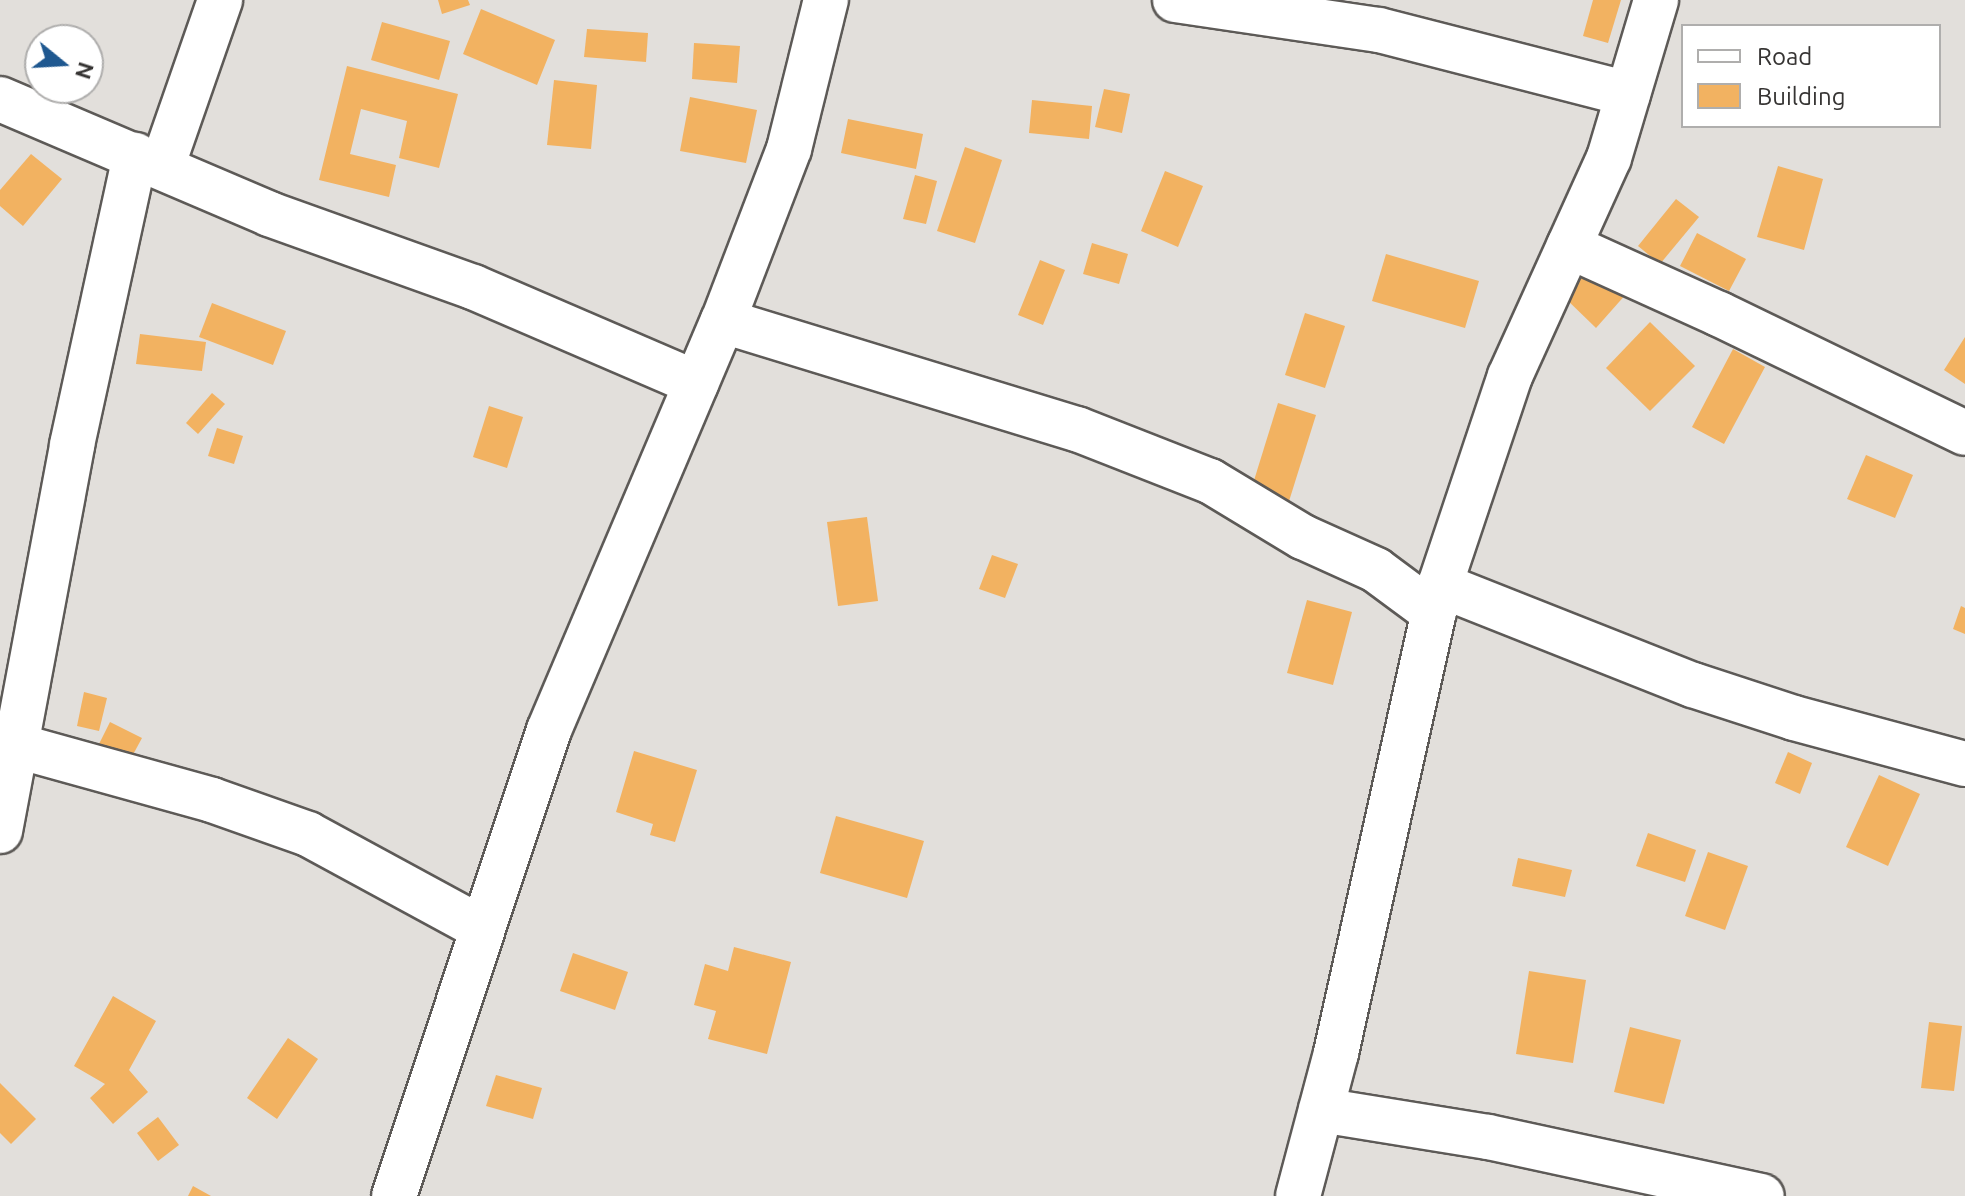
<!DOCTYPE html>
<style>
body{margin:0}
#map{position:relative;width:1965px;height:1196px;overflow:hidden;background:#e2dfdb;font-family:Ubuntu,sans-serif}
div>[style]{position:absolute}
.building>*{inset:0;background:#f2b261}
.roads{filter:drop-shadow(2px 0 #5d5a57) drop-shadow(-2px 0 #5d5a57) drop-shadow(0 2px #5d5a57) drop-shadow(0 -2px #5d5a57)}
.minor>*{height:44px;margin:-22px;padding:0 22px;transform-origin:22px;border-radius:22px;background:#fff}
span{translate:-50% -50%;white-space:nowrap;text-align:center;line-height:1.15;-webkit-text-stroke:6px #fff;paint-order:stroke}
.legend{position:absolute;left:1681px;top:24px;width:260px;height:104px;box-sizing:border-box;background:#fff;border:2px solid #afaead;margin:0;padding:10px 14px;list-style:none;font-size:24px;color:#363433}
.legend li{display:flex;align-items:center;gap:16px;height:40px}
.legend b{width:40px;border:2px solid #afaead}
.north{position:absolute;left:24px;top:24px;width:80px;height:80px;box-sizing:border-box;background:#fff;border:2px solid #afaead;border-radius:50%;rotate:108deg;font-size:22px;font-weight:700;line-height:32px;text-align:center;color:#363433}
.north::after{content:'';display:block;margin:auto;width:28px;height:36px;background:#1f5890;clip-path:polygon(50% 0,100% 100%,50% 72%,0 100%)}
</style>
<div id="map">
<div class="building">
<i style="clip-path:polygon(438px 0,468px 0,470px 5px,442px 14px)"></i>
<i style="clip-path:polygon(1593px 0,1621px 0,1608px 43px,1583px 36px)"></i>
<i style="clip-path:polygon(481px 9px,555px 40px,537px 85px,463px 54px)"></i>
<i style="clip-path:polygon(382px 22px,450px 41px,439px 80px,371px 60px)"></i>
<i style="clip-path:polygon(587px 29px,648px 33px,646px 62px,584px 57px)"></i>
<i style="clip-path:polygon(694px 43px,740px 46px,737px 83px,692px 79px)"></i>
<i style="clip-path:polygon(347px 66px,458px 94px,439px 168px,399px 158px,407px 121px,361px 109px,350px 154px,396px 165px,389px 197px,319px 180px)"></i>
<i style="clip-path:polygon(554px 80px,597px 85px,591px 149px,547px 145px)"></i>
<i style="clip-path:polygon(1104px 89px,1130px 94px,1122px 133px,1095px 127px)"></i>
<i style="clip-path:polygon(690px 97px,757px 110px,746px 163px,680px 151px)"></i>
<i style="clip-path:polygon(1032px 100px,1092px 106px,1089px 139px,1029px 133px)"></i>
<i style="clip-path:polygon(848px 119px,923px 134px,916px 169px,841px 153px)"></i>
<i style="clip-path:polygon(965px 147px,1002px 160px,975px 243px,937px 231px)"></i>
<i style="clip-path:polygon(31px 154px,62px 179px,23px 226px,0 206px,0 190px)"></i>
<i style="clip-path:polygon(1778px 166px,1823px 179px,1804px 250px,1757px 237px)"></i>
<i style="clip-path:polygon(1165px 171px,1203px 186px,1178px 247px,1141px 231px)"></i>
<i style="clip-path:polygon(915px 175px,937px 181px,926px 224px,903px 219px)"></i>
<i style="clip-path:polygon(1676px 199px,1699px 217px,1660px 264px,1638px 246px)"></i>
<i style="clip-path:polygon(1697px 233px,1746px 259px,1729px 291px,1680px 266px)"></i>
<i style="clip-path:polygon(1092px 243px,1128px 254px,1119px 284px,1083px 274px)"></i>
<i style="clip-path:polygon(1386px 254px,1479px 281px,1465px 328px,1372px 301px)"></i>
<i style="clip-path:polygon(1040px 260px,1065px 270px,1043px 325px,1018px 315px)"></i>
<i style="clip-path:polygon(1593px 261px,1627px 293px,1596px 328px,1562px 295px)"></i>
<i style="clip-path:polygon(212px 303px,286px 331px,273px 365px,199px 337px)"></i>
<i style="clip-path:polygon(1305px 313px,1345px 326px,1325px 388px,1285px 375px)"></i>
<i style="clip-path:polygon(1650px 322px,1695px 366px,1650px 411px,1606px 368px)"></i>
<i style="clip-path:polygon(140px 334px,206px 342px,202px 371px,136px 364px)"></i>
<i style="clip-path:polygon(1965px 337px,1965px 384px,1944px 370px)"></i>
<i style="clip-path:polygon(1733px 349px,1765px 367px,1724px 444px,1692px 427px)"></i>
<i style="clip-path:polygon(212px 393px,225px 404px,198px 434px,186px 423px)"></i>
<i style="clip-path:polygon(1278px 403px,1316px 415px,1285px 514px,1247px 503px)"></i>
<i style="clip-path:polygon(489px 406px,523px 417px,507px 468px,473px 457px)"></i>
<i style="clip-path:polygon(217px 428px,243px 436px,234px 464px,208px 456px)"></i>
<i style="clip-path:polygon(1866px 455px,1913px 475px,1895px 518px,1847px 499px)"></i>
<i style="clip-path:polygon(867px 517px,878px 601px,838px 606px,827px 522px)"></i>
<i style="clip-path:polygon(992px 555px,1018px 564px,1005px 598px,979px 589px)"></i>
<i style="clip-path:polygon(1307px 600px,1352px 612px,1333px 685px,1287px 673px)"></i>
<i style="clip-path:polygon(1961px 606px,1965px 608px,1965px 634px,1953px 629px)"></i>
<i style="clip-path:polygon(84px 692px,107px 698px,99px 731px,77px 726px)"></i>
<i style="clip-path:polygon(110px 722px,142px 738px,129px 762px,98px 746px)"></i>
<i style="clip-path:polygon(634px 751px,697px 770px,675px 842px,650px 835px,653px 824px,616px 812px)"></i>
<i style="clip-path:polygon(1788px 752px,1812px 763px,1800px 794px,1775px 783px)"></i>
<i style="clip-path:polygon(1879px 775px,1920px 794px,1888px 866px,1846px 847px)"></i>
<i style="clip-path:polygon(836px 816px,924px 841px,907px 898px,820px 873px)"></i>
<i style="clip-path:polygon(1648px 833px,1696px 850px,1685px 882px,1636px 866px)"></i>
<i style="clip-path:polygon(1708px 852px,1748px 866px,1725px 930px,1685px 916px)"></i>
<i style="clip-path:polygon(1518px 858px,1572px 870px,1565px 897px,1512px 886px)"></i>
<i style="clip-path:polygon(734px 947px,791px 962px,767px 1054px,708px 1039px,716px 1011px,694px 1005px,705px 964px,728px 971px)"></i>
<i style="clip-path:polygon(573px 953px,628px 972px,615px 1010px,560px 991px)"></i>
<i style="clip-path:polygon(1529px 971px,1586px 980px,1573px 1063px,1516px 1054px)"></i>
<i style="clip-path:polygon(113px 996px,156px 1021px,129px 1070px,148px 1092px,113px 1124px,90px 1098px,105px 1084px,74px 1066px)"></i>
<i style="clip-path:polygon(1929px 1022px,1962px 1026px,1954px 1091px,1921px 1088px)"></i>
<i style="clip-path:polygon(1630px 1027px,1681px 1040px,1664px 1104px,1614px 1092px)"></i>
<i style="clip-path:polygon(288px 1038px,318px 1059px,277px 1119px,247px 1098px)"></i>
<i style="clip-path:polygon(496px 1075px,542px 1088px,533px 1119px,486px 1106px)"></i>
<i style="clip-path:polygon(0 1083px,36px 1119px,11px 1144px,0 1133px)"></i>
<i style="clip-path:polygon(158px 1117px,179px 1145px,158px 1161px,137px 1133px)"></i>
<i style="clip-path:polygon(193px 1186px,211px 1196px,188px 1196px)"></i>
</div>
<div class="roads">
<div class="minor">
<i style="left:1175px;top:0;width:206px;rotate:8.4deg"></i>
<i style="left:1379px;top:30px;width:257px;rotate:14.4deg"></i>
<i style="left:0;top:99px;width:293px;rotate:23.1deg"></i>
<i style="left:269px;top:214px;width:217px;rotate:19.7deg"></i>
<i style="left:473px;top:287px;width:243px;rotate:23.3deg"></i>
<i style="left:162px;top:167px;width:177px;rotate:-70.8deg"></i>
<i style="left:1569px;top:246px;width:165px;rotate:24.4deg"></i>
<i style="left:1719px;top:314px;width:273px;rotate:25.8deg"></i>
<i style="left:723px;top:321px;width:370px;rotate:17deg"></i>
<i style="left:1077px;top:429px;width:143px;rotate:21.4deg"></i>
<i style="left:1210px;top:481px;width:109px;rotate:31.1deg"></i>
<i style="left:1303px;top:537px;width:80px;rotate:24.3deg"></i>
<i style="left:1376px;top:570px;width:72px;rotate:36.6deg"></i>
<i style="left:1440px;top:585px;width:272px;rotate:21.6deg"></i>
<i style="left:1693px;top:685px;width:106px;rotate:18.1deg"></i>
<i style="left:1794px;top:718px;width:177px;rotate:15.1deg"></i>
<i style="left:14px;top:745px;width:205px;rotate:15.5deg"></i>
<i style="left:212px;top:800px;width:102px;rotate:19.5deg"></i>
<i style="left:308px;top:834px;width:197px;rotate:28.5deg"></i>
<i style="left:0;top:831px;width:393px;rotate:-79.4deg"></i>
<i style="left:72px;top:445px;width:297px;rotate:-77.7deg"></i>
<i style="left:1321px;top:1110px;width:169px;rotate:9.2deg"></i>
<i style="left:1488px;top:1137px;width:280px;rotate:12.2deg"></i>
<i style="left:394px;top:1196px;width:491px;rotate:-71.6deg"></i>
<i style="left:549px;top:730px;width:444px;rotate:-67deg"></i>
<i style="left:723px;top:321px;width:184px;rotate:-69deg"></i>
<i style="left:789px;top:149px;width:154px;rotate:-76.1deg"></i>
<i style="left:1298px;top:1196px;width:148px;rotate:-75.1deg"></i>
<i style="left:1336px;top:1053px;width:479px;rotate:-77.5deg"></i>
<i style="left:1440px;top:585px;width:220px;rotate:-71.5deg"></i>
<i style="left:1510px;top:376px;width:239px;rotate:-65.6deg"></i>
<i style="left:1609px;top:158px;width:165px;rotate:-73.4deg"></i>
</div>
</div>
<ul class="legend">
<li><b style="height:10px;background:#fff"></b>Road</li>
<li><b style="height:22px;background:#f2b261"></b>Building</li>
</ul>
<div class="north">N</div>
</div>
